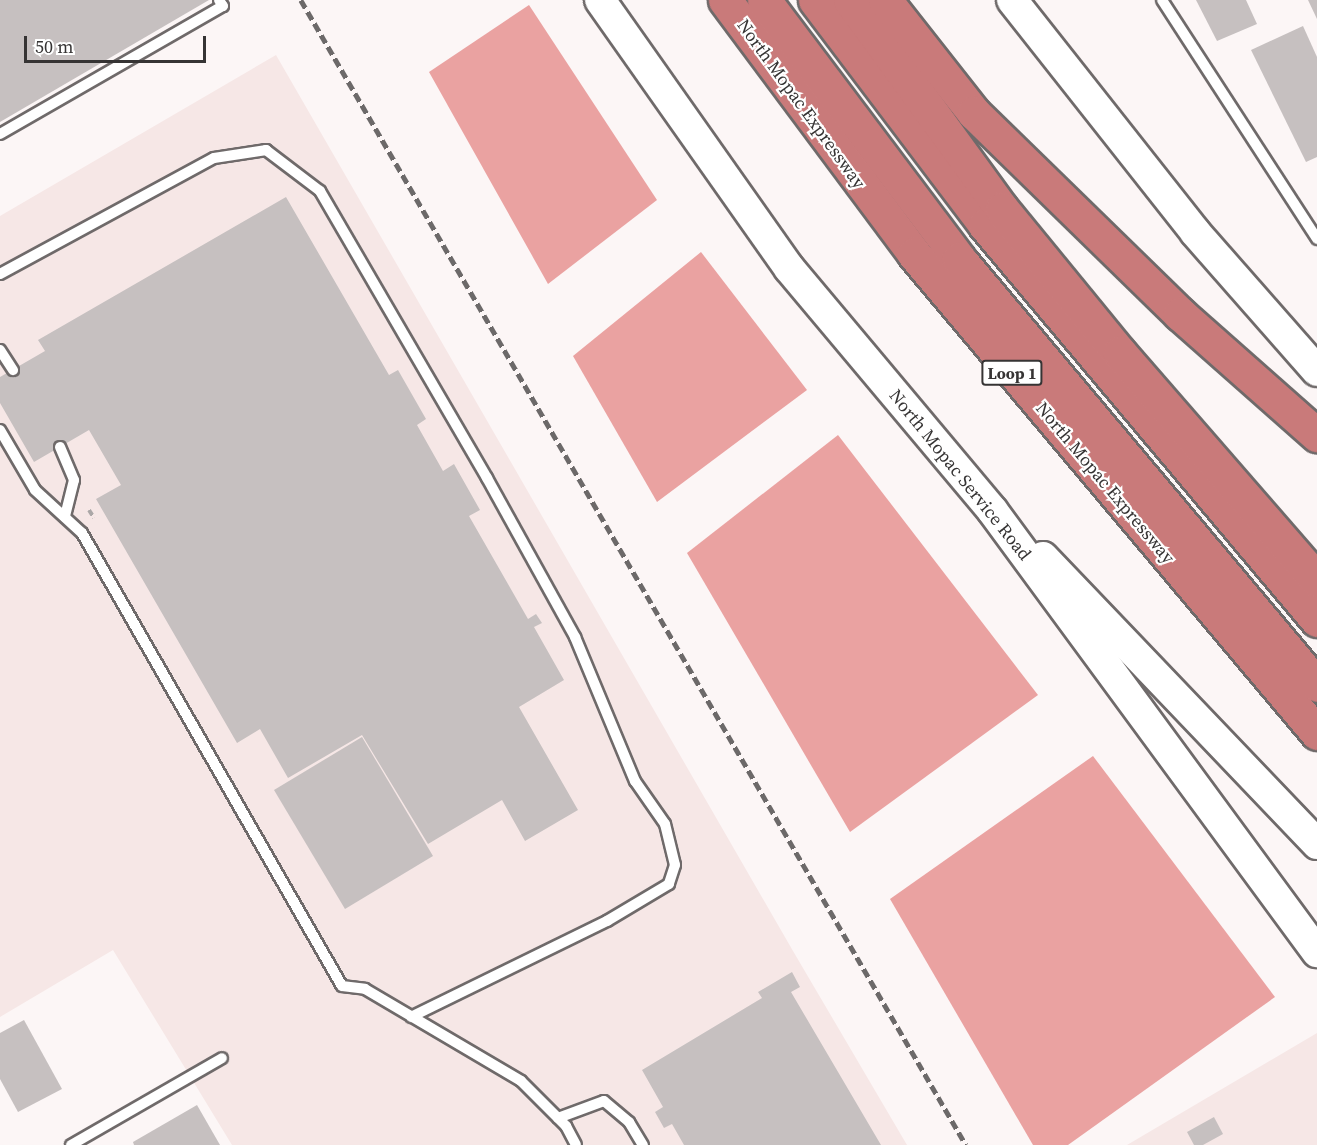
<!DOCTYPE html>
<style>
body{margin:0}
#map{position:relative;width:1317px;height:1145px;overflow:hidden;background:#fcf6f6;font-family:"Source Serif 4",serif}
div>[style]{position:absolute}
.built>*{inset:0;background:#f6e7e6}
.water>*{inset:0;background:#eaa2a1}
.building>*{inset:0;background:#c6c0c0}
.path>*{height:4px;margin-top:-2px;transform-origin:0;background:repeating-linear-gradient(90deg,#aba7a7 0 6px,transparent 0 9px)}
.roads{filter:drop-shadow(2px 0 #6f6a6a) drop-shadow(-2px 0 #6f6a6a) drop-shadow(0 2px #6f6a6a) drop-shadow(0 -2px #6f6a6a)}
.service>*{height:10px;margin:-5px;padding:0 5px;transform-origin:5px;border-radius:5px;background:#fff}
.secondary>*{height:30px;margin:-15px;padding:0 15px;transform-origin:15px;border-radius:15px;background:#fff}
.motorway>*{height:33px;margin:-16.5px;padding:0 16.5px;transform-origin:16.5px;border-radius:16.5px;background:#c97a7a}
.rail>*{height:4.5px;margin-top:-2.25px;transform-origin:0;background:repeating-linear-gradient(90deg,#6c6969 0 9px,transparent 0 13.5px)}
span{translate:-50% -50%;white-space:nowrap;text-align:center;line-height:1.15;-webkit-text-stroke:4.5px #fff;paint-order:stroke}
.shield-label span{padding:2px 4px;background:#fff;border:2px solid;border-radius:4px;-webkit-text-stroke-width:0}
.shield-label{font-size:16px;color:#363434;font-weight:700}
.street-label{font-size:18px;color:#363434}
.scale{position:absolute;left:24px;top:36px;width:182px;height:27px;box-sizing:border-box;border:3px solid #363434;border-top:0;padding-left:8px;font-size:18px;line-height:21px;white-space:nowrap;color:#363434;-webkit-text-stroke:4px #fff;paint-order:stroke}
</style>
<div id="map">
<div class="built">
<i style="clip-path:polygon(276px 55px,793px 951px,907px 1145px,232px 1145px,113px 950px,0 1017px,0 216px)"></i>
<i style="clip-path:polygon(1317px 1033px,1317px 1145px,1127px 1145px)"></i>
</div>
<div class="water">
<i style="clip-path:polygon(529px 5px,657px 200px,548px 284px,429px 72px)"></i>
<i style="clip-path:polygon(701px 252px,807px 390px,657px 502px,573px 356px)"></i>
<i style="clip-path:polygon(838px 435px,1038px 695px,850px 832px,687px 553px)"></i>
<i style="clip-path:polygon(1093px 756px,1275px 997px,1068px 1145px,1033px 1145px,890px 899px)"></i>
</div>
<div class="building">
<i style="clip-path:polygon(0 0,209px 0,0 122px)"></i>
<i style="clip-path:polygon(1196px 0,1246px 0,1257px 24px,1217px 41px)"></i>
<i style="clip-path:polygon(1308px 0,1317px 0,1317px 19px)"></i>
<i style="clip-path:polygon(1303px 26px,1317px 57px,1317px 157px,1306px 162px,1251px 50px)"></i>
<i style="clip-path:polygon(286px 197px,389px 375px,398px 370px,426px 419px,417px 425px,443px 471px,454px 464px,480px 510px,469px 516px,528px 619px,536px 614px,542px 623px,534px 627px,564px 680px,519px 707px,578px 810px,525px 841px,502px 800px,428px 844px,362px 735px,288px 778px,260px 729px,237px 743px,96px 499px,121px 485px,89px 430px,34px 462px,0 403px,0 377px,45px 351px,38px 340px)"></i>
<i style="clip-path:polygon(362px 737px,433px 856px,345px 909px,274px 790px)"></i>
<i style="clip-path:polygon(792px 972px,800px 987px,791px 992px,881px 1145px,684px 1145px,672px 1124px,664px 1128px,655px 1112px,663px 1107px,642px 1070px,762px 998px,758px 992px)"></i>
<i style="clip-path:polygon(24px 1020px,62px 1089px,18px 1112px,0 1079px,0 1033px)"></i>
<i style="clip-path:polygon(197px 1105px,220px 1145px,134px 1145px,133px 1142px)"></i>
<i style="clip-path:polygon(1214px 1117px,1223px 1134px,1203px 1145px,1194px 1145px,1187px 1132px)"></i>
</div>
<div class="path">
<i style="left:89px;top:510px;width:9px;rotate:58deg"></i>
</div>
<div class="roads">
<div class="service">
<i style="left:1162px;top:0;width:285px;rotate:57deg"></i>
<i style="left:0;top:134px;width:257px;rotate:-29.9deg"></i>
<i style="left:223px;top:6px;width:7px;rotate:-124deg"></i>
<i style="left:0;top:274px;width:243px;rotate:-28.5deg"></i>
<i style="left:214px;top:158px;width:53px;rotate:-8.7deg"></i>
<i style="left:266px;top:150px;width:68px;rotate:37.2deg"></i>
<i style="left:320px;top:191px;width:332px;rotate:59.8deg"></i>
<i style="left:487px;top:478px;width:182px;rotate:61deg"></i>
<i style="left:575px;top:637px;width:156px;rotate:67.4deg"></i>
<i style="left:635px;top:781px;width:52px;rotate:55.1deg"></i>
<i style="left:665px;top:824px;width:42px;rotate:76.3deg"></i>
<i style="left:675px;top:865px;width:20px;rotate:108deg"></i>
<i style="left:669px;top:884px;width:72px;rotate:149.2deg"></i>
<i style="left:607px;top:921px;width:218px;rotate:153.9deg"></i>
<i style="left:0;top:350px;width:24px;rotate:57deg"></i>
<i style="left:0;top:430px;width:69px;rotate:59.7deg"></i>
<i style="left:35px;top:490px;width:64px;rotate:42.5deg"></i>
<i style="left:82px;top:533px;width:522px;rotate:60.15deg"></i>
<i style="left:342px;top:986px;width:23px;rotate:7deg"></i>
<i style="left:365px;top:989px;width:181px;rotate:30.5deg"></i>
<i style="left:521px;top:1081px;width:64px;rotate:45deg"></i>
<i style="left:566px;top:1126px;width:21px;rotate:62deg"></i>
<i style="left:60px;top:447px;width:36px;rotate:67deg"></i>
<i style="left:74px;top:480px;width:38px;rotate:104deg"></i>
<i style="left:558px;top:1118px;width:49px;rotate:-20.3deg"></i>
<i style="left:604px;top:1101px;width:33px;rotate:40deg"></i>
<i style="left:629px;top:1122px;width:27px;rotate:59deg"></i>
<i style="left:71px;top:1145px;width:174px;rotate:-29.9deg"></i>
</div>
<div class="secondary">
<i style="left:600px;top:0;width:328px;rotate:54.8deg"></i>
<i style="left:789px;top:268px;width:316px;rotate:50deg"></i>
<i style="left:992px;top:510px;width:549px;rotate:53.67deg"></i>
<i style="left:1012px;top:0;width:295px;rotate:51.7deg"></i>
<i style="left:1195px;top:232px;width:185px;rotate:48.7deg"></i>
<i style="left:1043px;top:557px;width:397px;rotate:46.3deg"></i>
</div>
<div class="motorway">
<i style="left:725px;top:0;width:317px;rotate:53.3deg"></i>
<i style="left:914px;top:254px;width:626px;rotate:49.92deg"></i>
<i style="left:764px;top:0;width:324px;rotate:53deg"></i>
<i style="left:959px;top:259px;width:556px;rotate:49.96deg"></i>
<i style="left:815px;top:0;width:282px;rotate:52.9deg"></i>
<i style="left:985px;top:225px;width:516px;rotate:49.95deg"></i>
<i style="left:850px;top:0;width:258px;rotate:54deg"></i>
<i style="left:1002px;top:209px;width:186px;rotate:50.7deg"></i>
<i style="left:1120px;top:353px;width:301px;rotate:49deg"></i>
<i style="left:885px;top:0;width:144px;rotate:51.8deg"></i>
<i style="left:974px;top:113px;width:288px;rotate:44.3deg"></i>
<i style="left:1180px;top:314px;width:183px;rotate:41.5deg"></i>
</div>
</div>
<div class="rail">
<i style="left:301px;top:0;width:1324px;rotate:59.85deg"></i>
</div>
<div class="shield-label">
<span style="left:1012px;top:373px">Loop 1</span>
</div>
<div class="street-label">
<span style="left:801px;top:104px;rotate:54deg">North Mopac Expressway</span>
<span style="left:960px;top:475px;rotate:51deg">North Mopac Service Road</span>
<span style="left:1105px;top:483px;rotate:50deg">North Mopac Expressway</span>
</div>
<div class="scale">50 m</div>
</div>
